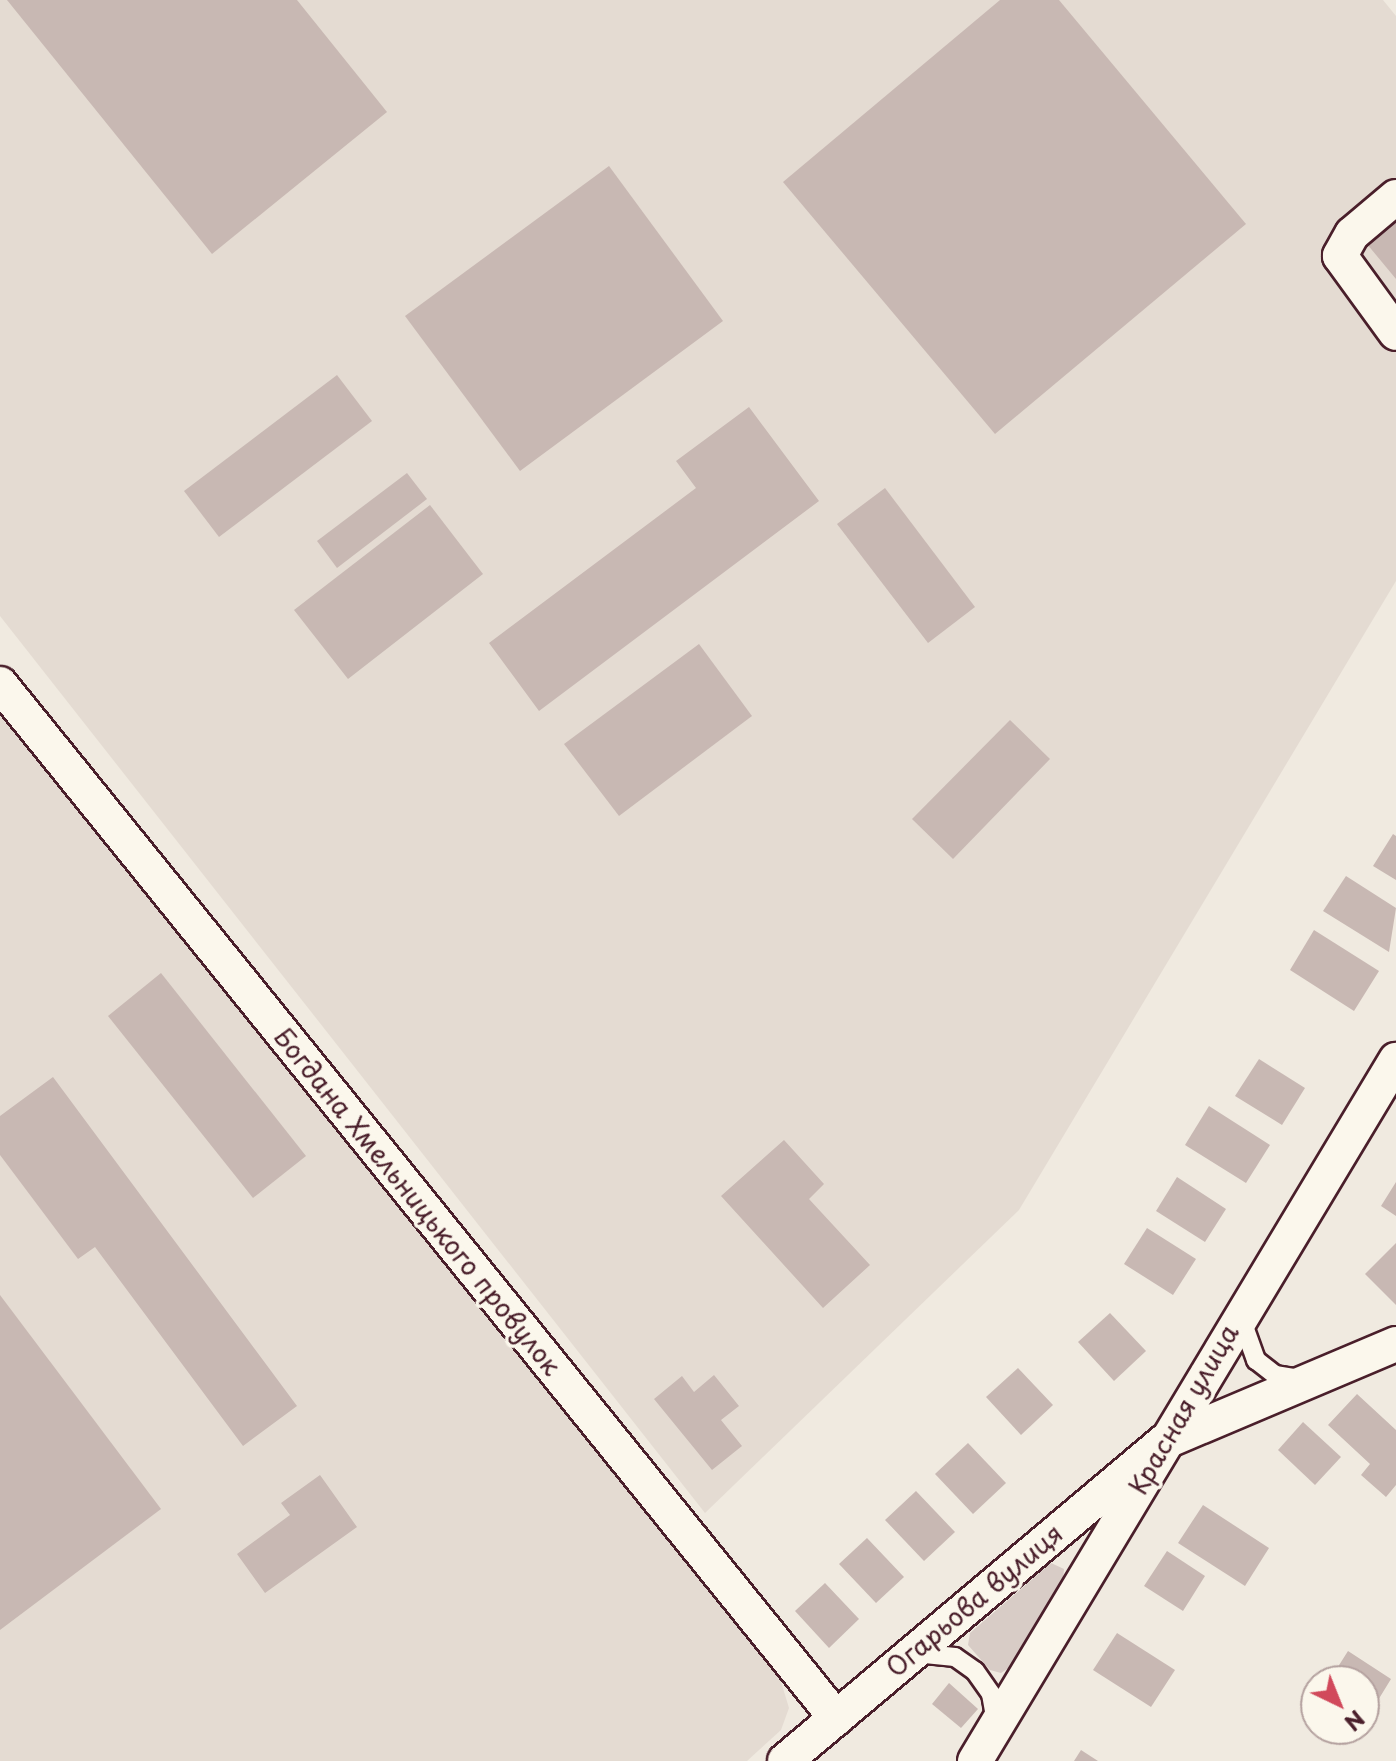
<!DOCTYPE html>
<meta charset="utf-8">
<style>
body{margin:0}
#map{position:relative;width:1396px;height:1761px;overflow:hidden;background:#f0eae0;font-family:"Playpen Sans",sans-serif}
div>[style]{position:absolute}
.built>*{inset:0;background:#e4dbd2}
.green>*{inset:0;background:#d8ccc6}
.building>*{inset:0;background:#c8b8b3}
.roads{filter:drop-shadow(2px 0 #4a1f2b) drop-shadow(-2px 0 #4a1f2b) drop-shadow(0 2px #4a1f2b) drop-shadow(0 -2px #4a1f2b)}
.service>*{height:18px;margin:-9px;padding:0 9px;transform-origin:9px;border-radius:9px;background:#fbf7ec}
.minor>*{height:34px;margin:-17px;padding:0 17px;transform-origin:17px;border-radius:17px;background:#fbf7ec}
span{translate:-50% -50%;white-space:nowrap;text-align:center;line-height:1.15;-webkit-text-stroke:7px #fbf7ec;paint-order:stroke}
.street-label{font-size:26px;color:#4a1f2b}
.north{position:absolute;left:1300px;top:1665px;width:80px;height:80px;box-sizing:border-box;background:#fbf7ec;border:2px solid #b4a19f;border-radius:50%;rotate:137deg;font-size:22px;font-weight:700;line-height:32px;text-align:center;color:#4a1f2b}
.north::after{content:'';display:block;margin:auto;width:28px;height:36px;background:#d1495b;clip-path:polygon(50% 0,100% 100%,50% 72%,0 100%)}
</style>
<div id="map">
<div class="built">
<i style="clip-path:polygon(0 0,1383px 0,1396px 16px,1396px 581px,1019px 1210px,705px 1513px,0 616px)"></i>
<i style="clip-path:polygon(0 713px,779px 1675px,789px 1708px,781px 1730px,747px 1761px,0 1761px)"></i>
</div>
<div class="green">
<i style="clip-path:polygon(1051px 1563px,1064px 1569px,1063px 1579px,1016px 1663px,1001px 1673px,990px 1670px,968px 1645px,970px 1633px)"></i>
</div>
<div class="building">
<i style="clip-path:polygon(7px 0,297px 0,387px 112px,212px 254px)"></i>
<i style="clip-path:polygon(1000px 0,1059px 0,1246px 224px,995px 434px,783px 182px)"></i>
<i style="clip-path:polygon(609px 166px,723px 321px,520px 471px,405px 316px)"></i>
<i style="clip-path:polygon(1396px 210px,1396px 279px,1362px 238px)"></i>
<i style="clip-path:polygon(337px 375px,372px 421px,219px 537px,184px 491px)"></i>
<i style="clip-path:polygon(749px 407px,819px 501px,539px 711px,489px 643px,696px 488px,676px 461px)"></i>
<i style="clip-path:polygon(407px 473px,427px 499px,337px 568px,317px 541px)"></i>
<i style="clip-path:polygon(885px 488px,975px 607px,928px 643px,837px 524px)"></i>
<i style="clip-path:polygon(430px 505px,483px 574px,348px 679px,294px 610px)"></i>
<i style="clip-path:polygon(699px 644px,752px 716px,619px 816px,564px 744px)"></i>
<i style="clip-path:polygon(1010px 720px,1050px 759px,953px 859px,912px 819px)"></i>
<i style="clip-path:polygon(1393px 834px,1396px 836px,1396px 880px,1373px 866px)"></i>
<i style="clip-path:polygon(1346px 876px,1396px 908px,1389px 952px,1323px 911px)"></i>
<i style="clip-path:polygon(1314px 930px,1379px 971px,1354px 1011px,1290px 970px)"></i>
<i style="clip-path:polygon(161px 973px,306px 1156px,253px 1198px,108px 1016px)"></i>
<i style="clip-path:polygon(1259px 1059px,1305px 1088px,1282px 1125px,1235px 1096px)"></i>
<i style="clip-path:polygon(53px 1077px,297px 1406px,243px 1446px,95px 1247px,78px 1259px,0 1155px,0 1116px)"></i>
<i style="clip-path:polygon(1209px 1106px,1270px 1145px,1246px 1183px,1185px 1145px)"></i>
<i style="clip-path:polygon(784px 1140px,824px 1184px,809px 1199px,870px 1265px,823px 1308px,721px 1196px)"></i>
<i style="clip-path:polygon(1177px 1177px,1226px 1209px,1205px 1242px,1156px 1211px)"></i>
<i style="clip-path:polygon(1396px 1182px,1396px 1216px,1381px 1206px)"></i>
<i style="clip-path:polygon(1147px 1228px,1196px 1259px,1173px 1295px,1124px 1264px)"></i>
<i style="clip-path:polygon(1396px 1243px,1396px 1305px,1365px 1274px)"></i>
<i style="clip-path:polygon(0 1295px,161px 1509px,0 1630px)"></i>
<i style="clip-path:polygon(1110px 1313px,1146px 1351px,1114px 1381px,1078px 1342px)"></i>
<i style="clip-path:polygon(1018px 1368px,1053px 1405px,1021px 1435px,986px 1397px)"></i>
<i style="clip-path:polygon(714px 1375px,739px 1406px,721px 1420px,742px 1446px,712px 1470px,654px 1399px,682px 1376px,694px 1392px)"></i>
<i style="clip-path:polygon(1357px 1394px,1396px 1430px,1396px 1485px,1386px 1497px,1361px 1475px,1370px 1464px,1328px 1425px)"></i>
<i style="clip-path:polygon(1303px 1422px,1341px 1457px,1315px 1485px,1278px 1450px)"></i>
<i style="clip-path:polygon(968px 1443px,1006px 1483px,973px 1514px,935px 1474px)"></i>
<i style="clip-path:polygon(320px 1475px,357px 1527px,265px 1593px,237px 1554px,290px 1515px,281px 1503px)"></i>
<i style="clip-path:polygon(916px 1491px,955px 1532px,924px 1561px,885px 1520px)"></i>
<i style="clip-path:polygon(1203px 1505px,1269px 1548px,1245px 1586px,1178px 1543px)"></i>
<i style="clip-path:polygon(867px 1538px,904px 1577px,876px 1603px,839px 1564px)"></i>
<i style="clip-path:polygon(1167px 1551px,1205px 1576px,1183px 1611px,1144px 1586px)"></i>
<i style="clip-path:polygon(825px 1583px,859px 1619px,829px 1648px,795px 1611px)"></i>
<i style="clip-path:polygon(1117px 1633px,1175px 1670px,1151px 1707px,1093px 1670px)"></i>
<i style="clip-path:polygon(1348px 1651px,1391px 1679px,1364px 1723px,1364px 1681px,1329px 1681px)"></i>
<i style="clip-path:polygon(949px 1683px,978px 1709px,961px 1728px,932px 1704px)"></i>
<i style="clip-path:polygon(1081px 1750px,1098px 1761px,1074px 1761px)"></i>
</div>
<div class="roads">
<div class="service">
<i style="left:1241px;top:1318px;width:45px;rotate:70.3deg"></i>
<i style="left:1256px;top:1360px;width:24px;rotate:38deg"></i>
<i style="left:1275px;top:1375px;width:25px;rotate:9deg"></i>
<i style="left:915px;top:1653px;width:40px;rotate:5.7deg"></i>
<i style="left:955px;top:1657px;width:24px;rotate:35deg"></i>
<i style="left:975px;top:1671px;width:28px;rotate:55deg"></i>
<i style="left:991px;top:1694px;width:29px;rotate:80deg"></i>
</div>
<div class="minor">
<i style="left:1396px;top:197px;width:57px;rotate:139.9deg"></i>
<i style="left:1352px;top:234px;width:25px;rotate:119deg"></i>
<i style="left:1340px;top:256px;width:95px;rotate:54deg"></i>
<i style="left:0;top:684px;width:1330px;rotate:51.04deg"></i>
<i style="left:785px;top:1761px;width:495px;rotate:-40.1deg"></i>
<i style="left:1164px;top:1442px;width:252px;rotate:-22.9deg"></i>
<i style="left:975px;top:1761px;width:818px;rotate:-59.01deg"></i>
</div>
</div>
<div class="street-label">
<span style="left:418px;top:1201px;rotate:51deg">Богдана Хмельницького провулок</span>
<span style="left:1183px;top:1409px;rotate:-60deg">Красная улица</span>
<span style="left:974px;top:1600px;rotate:-40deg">Огарьова вулиця</span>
</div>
<div class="north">N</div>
</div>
